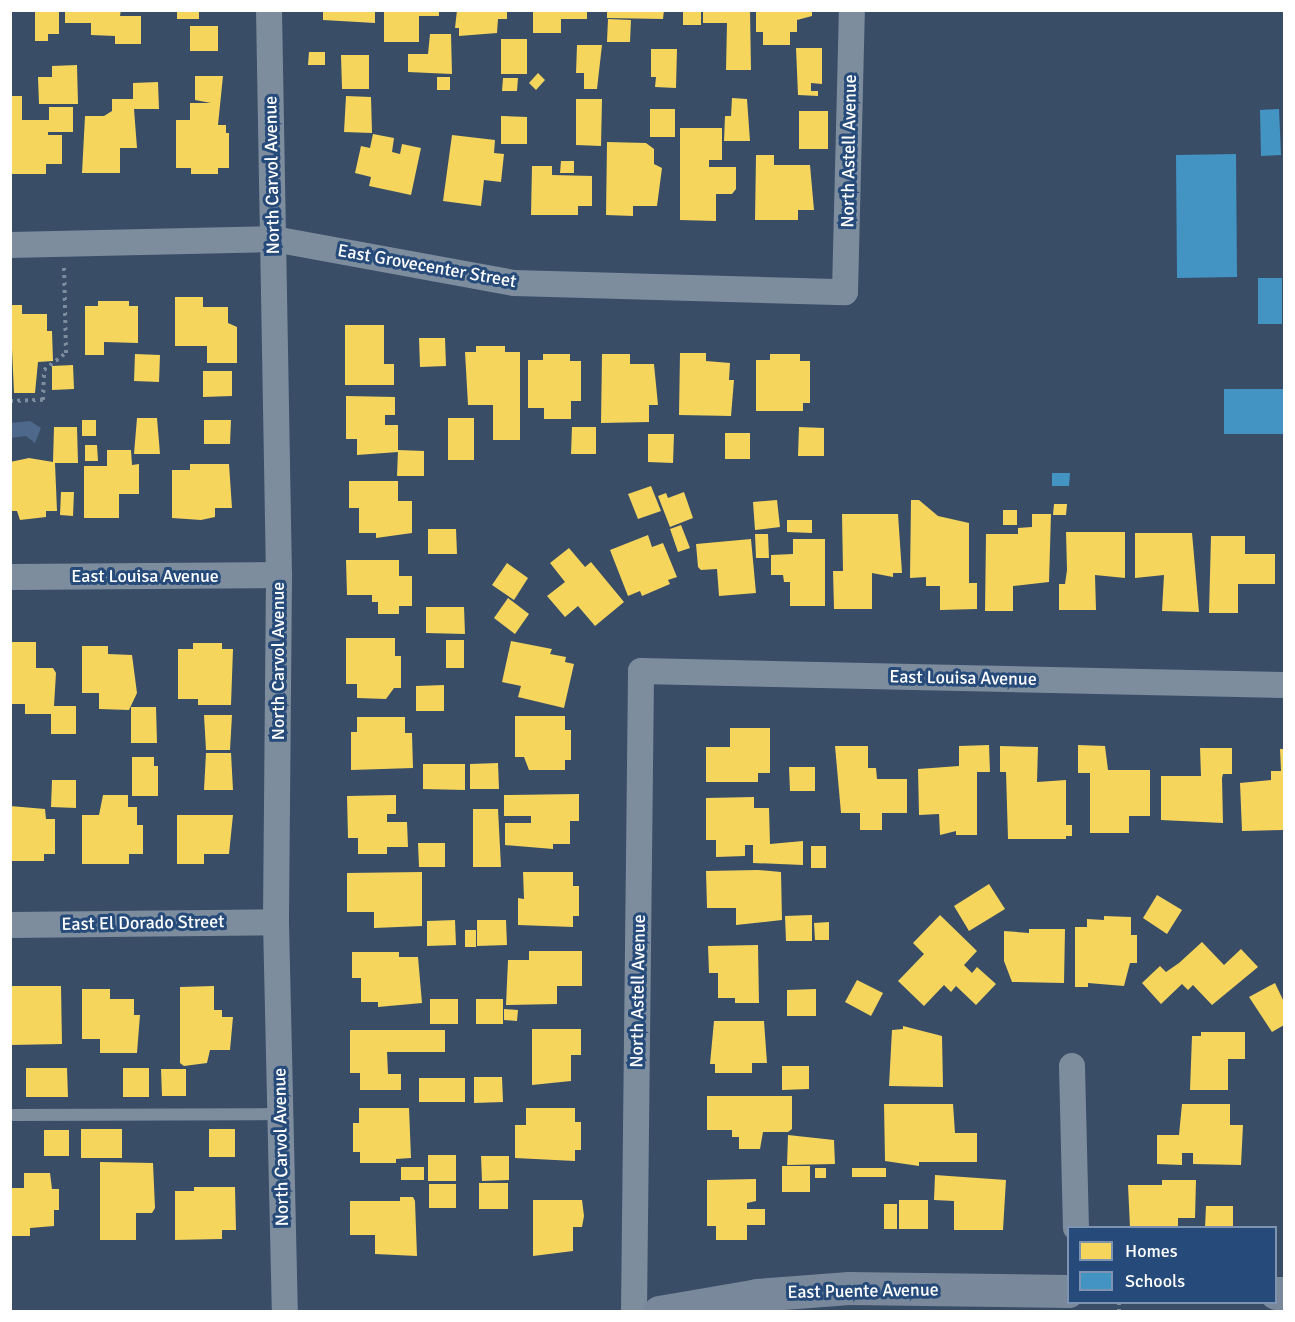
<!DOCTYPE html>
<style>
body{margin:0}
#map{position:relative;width:1295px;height:1322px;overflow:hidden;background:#394d67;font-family:Signika,sans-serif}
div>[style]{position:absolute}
.water>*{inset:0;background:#4d688a}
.homes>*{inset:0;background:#f6d55c}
.schools>*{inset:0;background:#4393c3}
.path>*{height:4px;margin-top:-2px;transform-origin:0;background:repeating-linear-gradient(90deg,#7d8d9e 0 3px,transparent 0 7.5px)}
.service>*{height:12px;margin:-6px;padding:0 6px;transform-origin:6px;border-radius:6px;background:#7d8d9e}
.minor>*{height:26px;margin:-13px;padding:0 13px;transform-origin:13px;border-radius:13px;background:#7d8d9e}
.secondary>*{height:33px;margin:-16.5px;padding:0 16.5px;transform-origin:16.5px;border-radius:16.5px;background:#79889a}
span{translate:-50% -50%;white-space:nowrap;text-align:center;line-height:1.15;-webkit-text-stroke:6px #264b7a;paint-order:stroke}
.street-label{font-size:18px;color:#fff}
.frame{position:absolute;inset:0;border:12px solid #fff;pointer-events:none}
.legend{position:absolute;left:1067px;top:1226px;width:210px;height:78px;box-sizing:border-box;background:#264b7a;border:2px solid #7d93af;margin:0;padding:8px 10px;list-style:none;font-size:18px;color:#fff}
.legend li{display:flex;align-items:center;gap:12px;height:30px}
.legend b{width:30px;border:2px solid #7d93af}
</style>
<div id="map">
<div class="water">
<i style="clip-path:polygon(30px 421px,41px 428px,35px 443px,26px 436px,11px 438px,11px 423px)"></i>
</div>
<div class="homes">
<i style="clip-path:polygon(35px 10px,59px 10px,59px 34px,48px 34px,48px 41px,35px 41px)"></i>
<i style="clip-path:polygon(65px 10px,121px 10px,120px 16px,141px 16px,141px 44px,115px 44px,115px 36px,91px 35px,91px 23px,65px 23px)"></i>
<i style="clip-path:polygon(177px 10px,199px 10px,199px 19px,177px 19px)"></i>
<i style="clip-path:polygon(323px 10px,375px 10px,375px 23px,323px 20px)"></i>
<i style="clip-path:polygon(384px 10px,439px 10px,439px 16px,419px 16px,419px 42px,384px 42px)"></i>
<i style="clip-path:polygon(457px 10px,507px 10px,507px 19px,498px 19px,497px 33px,459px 36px,459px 28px,455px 28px)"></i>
<i style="clip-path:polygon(533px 10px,587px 10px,587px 19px,561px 19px,561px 33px,533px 33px)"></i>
<i style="clip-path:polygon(607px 10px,664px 10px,663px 19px,607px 18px)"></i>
<i style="clip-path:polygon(683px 10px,701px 10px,701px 25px,683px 25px)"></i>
<i style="clip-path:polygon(703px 10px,750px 10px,751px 70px,726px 70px,727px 23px,703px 23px)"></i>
<i style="clip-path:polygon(756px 10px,812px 10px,812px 16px,797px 20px,797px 32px,790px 32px,790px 45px,763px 45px,763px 32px,756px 32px)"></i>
<i style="clip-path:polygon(608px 19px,631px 20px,630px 42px,607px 42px)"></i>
<i style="clip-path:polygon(190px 26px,218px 26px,218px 51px,190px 51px)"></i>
<i style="clip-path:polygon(430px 34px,451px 34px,452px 74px,408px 72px,408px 54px,428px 54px)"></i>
<i style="clip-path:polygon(501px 39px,527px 39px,527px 74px,501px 74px)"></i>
<i style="clip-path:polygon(577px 45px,602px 45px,597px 89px,584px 89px,584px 73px,576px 73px)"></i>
<i style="clip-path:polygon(796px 48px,822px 48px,822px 84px,811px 83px,811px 91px,818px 91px,818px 96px,798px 95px)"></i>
<i style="clip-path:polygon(651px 49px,677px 49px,676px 88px,655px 87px,656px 77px,651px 77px)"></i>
<i style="clip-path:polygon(309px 52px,325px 52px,325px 65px,308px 65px)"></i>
<i style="clip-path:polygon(341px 55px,369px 55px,369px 89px,342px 89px)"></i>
<i style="clip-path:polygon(77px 65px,78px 104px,39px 104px,38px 77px,52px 77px,52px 66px)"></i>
<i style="clip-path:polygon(538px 73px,545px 80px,536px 90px,529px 83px)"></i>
<i style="clip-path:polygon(195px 76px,223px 76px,218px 125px,226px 125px,226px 133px,229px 133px,229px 168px,218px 168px,218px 174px,191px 174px,191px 168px,176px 168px,176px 120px,190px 120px,190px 103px,211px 103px,195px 100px)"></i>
<i style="clip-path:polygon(437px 77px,450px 77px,450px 90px,437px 90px)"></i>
<i style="clip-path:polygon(503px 78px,518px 78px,517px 91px,502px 91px)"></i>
<i style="clip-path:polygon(158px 82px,159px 109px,134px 109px,137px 148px,120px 148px,120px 173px,82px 173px,85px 116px,104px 116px,112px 111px,112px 99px,133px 99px,133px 83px)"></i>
<i style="clip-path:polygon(10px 96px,22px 96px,22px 120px,49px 120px,49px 107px,73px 107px,73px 132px,48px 132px,48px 135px,62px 135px,62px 164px,46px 164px,46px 174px,10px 174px)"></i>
<i style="clip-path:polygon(346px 96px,371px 97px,372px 133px,344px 132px)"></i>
<i style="clip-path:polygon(732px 98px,747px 99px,750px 141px,724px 141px,725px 116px,731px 116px)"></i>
<i style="clip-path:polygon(576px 99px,602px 99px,601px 146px,576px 145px)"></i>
<i style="clip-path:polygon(650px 109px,675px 109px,675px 137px,650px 137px)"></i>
<i style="clip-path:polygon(799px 111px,828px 111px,828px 149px,799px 149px)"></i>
<i style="clip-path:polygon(501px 116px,527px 117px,527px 144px,501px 144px)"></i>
<i style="clip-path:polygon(680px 128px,722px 128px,722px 160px,709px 160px,709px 167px,736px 167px,736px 189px,732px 194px,716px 194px,716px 221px,680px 220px)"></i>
<i style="clip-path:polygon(373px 134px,394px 138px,392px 152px,400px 154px,402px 144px,421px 148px,411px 195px,369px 186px,371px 177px,355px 173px,361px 146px,370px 148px)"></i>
<i style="clip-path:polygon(452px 135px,495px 140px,494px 153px,504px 154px,501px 182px,484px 180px,481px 206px,443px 201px)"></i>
<i style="clip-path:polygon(607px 142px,646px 143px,654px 149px,654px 164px,662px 168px,657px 206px,633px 206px,633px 216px,606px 215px)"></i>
<i style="clip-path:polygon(756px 155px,774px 155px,774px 165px,810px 165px,814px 210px,798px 210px,798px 220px,755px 220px)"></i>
<i style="clip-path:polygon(561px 161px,574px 161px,574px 173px,560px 173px)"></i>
<i style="clip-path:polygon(532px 166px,552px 166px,552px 175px,592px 176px,592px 206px,578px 206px,578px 215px,531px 215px)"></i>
<i style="clip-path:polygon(175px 297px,203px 297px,203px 307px,228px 307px,228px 323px,237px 327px,237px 363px,207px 363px,207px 346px,175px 346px)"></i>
<i style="clip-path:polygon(98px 301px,129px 301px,129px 306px,138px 306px,138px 343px,104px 342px,104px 355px,85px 355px,85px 306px,98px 306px)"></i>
<i style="clip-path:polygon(10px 305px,22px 305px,22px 314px,47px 314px,47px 331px,52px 331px,53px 361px,38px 362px,35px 393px,14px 393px)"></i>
<i style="clip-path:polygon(345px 325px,384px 325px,384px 364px,394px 364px,394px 385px,345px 385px)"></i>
<i style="clip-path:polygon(419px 338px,445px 338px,446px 366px,420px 367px)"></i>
<i style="clip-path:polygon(476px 346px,505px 346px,505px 352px,520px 352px,520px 440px,493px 440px,493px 405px,468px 405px,465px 352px,476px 352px)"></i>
<i style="clip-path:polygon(680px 353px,706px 353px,706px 361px,730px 363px,729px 380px,734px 380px,731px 416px,679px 415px)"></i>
<i style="clip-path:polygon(135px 354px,160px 355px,159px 382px,134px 381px)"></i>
<i style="clip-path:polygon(543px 354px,570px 354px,570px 361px,581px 361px,581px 401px,571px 401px,571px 419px,544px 419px,544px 408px,528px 408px,528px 360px,543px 360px)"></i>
<i style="clip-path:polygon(602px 354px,630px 354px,630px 364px,654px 364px,658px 405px,649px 405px,649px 422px,601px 423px)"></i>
<i style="clip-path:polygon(770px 354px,800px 354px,800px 361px,810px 361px,810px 403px,803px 403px,803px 411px,756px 411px,756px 360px,770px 360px)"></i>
<i style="clip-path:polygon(73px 365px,74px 389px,52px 390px,52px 366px)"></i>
<i style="clip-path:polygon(203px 371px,232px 371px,232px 396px,203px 397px)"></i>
<i style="clip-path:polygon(346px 396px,395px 397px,395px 415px,385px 415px,385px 425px,398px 425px,398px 452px,357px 455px,357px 439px,346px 439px)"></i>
<i style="clip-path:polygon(137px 418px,157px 418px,160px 454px,134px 454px)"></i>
<i style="clip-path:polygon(448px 418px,474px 418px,474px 460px,448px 460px)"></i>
<i style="clip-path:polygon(82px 420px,96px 420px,96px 436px,82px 436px)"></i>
<i style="clip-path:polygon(204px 420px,231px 420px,230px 444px,204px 444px)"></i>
<i style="clip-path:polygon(54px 427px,77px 427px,78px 463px,55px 463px,57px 511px,46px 511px,46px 517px,20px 520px,17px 511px,10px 511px,10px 462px,29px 458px,53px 462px)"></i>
<i style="clip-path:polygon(572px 427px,596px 427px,596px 454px,571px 454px)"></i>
<i style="clip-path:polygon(799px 427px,824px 428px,824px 456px,798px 456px)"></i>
<i style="clip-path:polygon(725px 433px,750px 433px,750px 459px,725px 459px)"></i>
<i style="clip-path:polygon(648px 434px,674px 434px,673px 463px,648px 462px)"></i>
<i style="clip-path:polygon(85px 445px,97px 445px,98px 461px,85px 461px)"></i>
<i style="clip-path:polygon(107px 450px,131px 450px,132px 465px,139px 464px,139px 494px,119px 494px,119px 518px,84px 518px,84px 466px,107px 466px)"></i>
<i style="clip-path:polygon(398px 450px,424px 451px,424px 476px,397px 476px)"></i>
<i style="clip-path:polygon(190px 464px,229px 464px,232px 508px,215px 508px,215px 517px,201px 520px,172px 518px,172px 470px,190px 470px)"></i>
<i style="clip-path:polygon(349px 481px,398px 481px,398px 501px,412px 501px,412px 533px,376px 538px,376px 533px,359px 533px,359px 508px,349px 508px)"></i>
<i style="clip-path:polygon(651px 486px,661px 511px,638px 519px,628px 494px)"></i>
<i style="clip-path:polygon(61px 492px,74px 492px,73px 516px,60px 515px)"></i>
<i style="clip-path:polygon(684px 492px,693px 518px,670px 527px,658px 496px,666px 493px,668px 498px)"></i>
<i style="clip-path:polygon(777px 500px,780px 527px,755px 530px,753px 502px)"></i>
<i style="clip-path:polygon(911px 500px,919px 500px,938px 516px,969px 523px,969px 583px,977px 583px,977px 609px,940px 610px,940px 586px,926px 586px,926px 577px,910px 578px)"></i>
<i style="clip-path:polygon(1054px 504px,1067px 504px,1066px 515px,1053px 515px)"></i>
<i style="clip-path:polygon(1003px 510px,1017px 510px,1017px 525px,1003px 525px)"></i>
<i style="clip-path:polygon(842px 514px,898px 514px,902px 573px,893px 573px,893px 577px,872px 573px,872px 609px,834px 609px,833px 571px,843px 571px)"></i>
<i style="clip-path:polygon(1032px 514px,1051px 514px,1049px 582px,1013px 586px,1013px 611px,985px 611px,986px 534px,1018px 534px,1018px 528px,1032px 527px)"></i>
<i style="clip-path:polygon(787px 520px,812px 520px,812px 533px,787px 532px)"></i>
<i style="clip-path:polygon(681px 525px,690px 548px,678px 552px,670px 529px)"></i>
<i style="clip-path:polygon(428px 529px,456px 529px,457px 554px,428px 554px)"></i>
<i style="clip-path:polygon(1066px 532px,1125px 532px,1125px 578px,1095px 575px,1096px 610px,1059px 610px,1059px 584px,1065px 584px,1067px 570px)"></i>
<i style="clip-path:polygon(1135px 533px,1192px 533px,1199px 612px,1162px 611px,1164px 575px,1135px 578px)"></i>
<i style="clip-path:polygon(755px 534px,768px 534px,769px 558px,756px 558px)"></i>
<i style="clip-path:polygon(648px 535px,652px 547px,663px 543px,677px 577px,668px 580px,670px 584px,642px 596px,640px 591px,628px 596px,610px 550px)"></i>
<i style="clip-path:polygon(1211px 536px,1245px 536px,1245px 554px,1275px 554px,1275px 584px,1238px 584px,1238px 613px,1209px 613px)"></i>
<i style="clip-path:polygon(751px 539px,756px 593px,719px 596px,717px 569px,701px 570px,698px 567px,696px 544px)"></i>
<i style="clip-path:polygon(793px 539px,825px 539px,825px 606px,790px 606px,790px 582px,784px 582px,783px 575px,771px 575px,771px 555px,793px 554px)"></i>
<i style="clip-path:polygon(569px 548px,585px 567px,591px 562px,624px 602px,595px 626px,578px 606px,565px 617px,547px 596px,565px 582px,550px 563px)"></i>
<i style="clip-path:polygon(346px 560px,399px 560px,399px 576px,412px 576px,412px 606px,399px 606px,399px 614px,378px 614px,378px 602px,372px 602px,372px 595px,347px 595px)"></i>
<i style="clip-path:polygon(507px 563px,528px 578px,514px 600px,492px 585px)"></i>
<i style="clip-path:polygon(508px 598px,529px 614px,515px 634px,494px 618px)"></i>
<i style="clip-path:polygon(426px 607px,464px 607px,465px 634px,426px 633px)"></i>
<i style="clip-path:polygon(346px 638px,395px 638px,395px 656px,401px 656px,401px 688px,394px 688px,386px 699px,357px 698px,357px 684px,346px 684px)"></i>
<i style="clip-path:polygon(446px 640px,464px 640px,464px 668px,446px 668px)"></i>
<i style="clip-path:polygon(511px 641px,552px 649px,550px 654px,566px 657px,565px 662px,574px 664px,564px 708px,518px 697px,521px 686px,502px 682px)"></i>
<i style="clip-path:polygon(10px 642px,36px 642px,36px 668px,53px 668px,56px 673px,54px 706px,76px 706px,76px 734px,51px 734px,51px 714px,25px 714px,25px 704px,10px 704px)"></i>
<i style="clip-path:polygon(193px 643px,222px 643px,222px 649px,233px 649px,231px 705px,198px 705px,198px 699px,178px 699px,178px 649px,193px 649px)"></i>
<i style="clip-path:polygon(82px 646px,108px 646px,108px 654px,132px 655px,137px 693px,129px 710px,99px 709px,99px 693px,82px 693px)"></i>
<i style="clip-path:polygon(444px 685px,444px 711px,416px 711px,416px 686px)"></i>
<i style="clip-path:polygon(131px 707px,156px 707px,157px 743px,131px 743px)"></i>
<i style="clip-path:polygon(204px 715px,232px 715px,230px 750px,206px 750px)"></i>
<i style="clip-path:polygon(515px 716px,565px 716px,565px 730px,571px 730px,571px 760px,565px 760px,565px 770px,529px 770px,524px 757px,515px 757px)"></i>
<i style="clip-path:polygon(357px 717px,405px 717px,405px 733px,412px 733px,413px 768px,351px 770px,351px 732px,357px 732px)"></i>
<i style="clip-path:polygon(730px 728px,770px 728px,770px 773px,758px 773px,758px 782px,706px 782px,706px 747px,730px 747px)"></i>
<i style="clip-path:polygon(989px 745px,990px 772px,977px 772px,977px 835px,956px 835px,956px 831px,940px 835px,939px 814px,919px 815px,918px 769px,959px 766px,959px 746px)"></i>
<i style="clip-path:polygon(1078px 745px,1105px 746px,1108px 770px,1150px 770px,1150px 816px,1129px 816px,1129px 833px,1090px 833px,1090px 773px,1078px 773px)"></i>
<i style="clip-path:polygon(835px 746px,868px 746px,868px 768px,876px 768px,877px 779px,907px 779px,907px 813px,882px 813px,882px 830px,860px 830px,860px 813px,841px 813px)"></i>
<i style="clip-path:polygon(1000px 746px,1038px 747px,1037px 782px,1066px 780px,1066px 825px,1072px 825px,1072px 836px,1066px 836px,1066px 839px,1008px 839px,1006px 772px,1000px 772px)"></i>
<i style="clip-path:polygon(1200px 748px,1232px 748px,1232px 774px,1223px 774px,1222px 778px,1223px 823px,1161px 820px,1161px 776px,1201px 776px)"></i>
<i style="clip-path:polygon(1280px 749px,1284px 749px,1284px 830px,1242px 831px,1240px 783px,1271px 780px,1271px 771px,1281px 771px)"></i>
<i style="clip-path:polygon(206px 753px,231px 753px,233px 790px,204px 790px)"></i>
<i style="clip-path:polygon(132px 757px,154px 757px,154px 766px,158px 766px,158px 796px,132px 796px)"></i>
<i style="clip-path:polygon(498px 763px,499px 789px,470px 789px,470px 764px)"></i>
<i style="clip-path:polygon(423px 764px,465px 764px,465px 790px,423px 789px)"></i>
<i style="clip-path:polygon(789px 767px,815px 767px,815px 791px,790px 791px)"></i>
<i style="clip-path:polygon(52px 780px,76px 780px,76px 808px,51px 807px)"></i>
<i style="clip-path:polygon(579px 794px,579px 821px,570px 821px,570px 844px,553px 844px,553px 849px,505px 845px,505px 823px,531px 823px,531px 816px,504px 816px,504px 795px)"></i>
<i style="clip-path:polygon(103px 795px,128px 795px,128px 807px,137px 807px,137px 825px,143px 825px,143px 854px,129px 854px,129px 864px,82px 864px,82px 815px,99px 815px)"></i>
<i style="clip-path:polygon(396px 795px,396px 814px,387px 814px,387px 822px,407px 822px,408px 847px,387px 847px,387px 854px,358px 854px,358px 838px,348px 838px,347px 796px)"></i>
<i style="clip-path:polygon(754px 797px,754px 808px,769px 808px,770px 844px,803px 841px,803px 865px,753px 863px,753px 845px,745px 845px,745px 856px,716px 857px,716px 840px,706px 840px,706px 798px)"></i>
<i style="clip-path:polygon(10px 806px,45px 809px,46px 819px,55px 819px,55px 854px,44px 854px,44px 861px,10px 861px)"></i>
<i style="clip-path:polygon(473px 809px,498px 809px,501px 867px,473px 867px)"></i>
<i style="clip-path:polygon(177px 815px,233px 815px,229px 854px,204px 854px,204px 864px,177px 864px)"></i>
<i style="clip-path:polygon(418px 843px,445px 843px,445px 867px,419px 867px)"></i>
<i style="clip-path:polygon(811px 846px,826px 846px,826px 868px,811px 868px)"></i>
<i style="clip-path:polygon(758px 870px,781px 872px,782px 920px,736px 925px,736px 908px,707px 908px,706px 871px)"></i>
<i style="clip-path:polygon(422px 872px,422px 926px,374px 928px,374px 912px,347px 912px,347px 873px)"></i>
<i style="clip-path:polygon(523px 872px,573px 872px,573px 886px,579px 886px,579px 916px,573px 916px,573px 927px,518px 925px,518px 898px,524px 899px)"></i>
<i style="clip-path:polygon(989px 884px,1005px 909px,969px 931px,954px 906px)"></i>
<i style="clip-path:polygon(1157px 895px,1182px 910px,1167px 934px,1143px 918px)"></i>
<i style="clip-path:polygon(812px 915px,812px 941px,786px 941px,785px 916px)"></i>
<i style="clip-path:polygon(940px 915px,977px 951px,964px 965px,972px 973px,977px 967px,996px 984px,976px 1005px,956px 986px,951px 992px,944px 985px,924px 1006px,898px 981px,924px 954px,913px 943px)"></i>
<i style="clip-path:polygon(1104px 916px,1131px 917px,1131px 935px,1137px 935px,1137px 963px,1130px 963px,1124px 986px,1088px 983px,1088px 987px,1075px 987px,1075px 927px,1087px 927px,1087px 919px,1104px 920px)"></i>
<i style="clip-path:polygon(455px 920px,456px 945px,427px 946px,427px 921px)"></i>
<i style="clip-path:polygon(477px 920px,506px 920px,507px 945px,477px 946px)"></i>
<i style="clip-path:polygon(829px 922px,829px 940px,815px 940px,814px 923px)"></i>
<i style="clip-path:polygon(1029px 929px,1065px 929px,1064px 983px,1012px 982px,1004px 961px,1004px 931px,1029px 933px)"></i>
<i style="clip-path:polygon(465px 930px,476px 930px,476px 947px,465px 947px)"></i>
<i style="clip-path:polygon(1202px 942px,1224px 965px,1241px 949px,1258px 967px,1212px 1005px,1193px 985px,1188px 990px,1182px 984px,1161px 1004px,1142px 983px,1160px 966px,1166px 972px,1179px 963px)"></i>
<i style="clip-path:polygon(758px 945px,759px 1003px,735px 1003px,735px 998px,718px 998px,718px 973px,709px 973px,708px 946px)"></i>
<i style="clip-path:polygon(529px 951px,582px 951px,582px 986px,557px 986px,557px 1004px,506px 1005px,508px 960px,529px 960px)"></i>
<i style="clip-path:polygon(352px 952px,399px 952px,399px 957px,418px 957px,422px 1003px,378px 1007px,378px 1002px,361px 1002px,361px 978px,352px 978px)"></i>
<i style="clip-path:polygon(857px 980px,883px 993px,871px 1016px,845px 1002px)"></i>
<i style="clip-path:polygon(1275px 983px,1284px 1002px,1284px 1025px,1272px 1032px,1249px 997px)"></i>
<i style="clip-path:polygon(10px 986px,61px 986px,62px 1044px,10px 1045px)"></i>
<i style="clip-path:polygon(214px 986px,214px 1010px,222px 1010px,222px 1017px,233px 1017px,230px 1050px,210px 1050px,207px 1063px,184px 1066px,180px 1063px,180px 987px)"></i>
<i style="clip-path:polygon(82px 989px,110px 989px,110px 999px,134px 999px,134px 1015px,140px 1015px,137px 1053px,100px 1053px,100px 1039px,82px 1039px)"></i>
<i style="clip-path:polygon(816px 989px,816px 1016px,787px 1016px,787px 990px)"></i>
<i style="clip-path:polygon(430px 999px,458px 999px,458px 1024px,430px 1024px)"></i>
<i style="clip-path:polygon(476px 999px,503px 999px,503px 1024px,476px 1024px)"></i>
<i style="clip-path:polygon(504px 1009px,518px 1010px,517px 1021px,504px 1020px)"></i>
<i style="clip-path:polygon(714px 1021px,764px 1021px,767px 1063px,752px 1063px,752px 1073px,715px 1073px,715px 1064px,710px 1064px)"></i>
<i style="clip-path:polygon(903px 1026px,942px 1036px,943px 1087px,889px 1086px,892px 1030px,903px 1029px)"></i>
<i style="clip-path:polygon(532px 1029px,581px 1029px,581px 1055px,571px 1055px,571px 1081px,532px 1085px)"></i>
<i style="clip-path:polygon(350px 1030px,445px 1030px,445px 1052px,387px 1052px,388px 1074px,401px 1074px,401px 1090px,360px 1090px,360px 1073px,350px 1073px)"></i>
<i style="clip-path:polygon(1201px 1032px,1245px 1032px,1245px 1059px,1228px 1059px,1228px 1090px,1190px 1090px,1192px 1036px,1201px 1036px)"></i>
<i style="clip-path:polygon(782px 1066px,809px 1066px,809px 1089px,782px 1090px)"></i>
<i style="clip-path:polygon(26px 1068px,67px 1068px,68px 1097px,26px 1097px)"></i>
<i style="clip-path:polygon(123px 1068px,149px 1068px,149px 1097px,123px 1097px)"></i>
<i style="clip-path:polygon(161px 1069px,186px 1069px,186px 1096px,162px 1096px)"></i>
<i style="clip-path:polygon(474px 1077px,502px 1077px,503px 1102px,474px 1103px)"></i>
<i style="clip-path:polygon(419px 1078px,465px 1078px,465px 1102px,419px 1102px)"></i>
<i style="clip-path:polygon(707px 1096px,792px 1096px,792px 1129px,788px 1132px,763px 1132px,760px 1149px,739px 1149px,739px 1137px,732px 1137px,732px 1130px,707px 1130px)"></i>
<i style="clip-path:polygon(884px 1104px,953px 1104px,955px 1133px,977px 1133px,977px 1162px,919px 1162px,919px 1166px,885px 1161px)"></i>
<i style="clip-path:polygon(1182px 1104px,1230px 1104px,1230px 1125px,1243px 1125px,1241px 1165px,1193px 1164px,1193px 1153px,1182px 1153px,1182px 1165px,1157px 1164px,1157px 1135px,1179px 1135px)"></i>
<i style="clip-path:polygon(359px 1108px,409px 1108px,411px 1158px,396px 1159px,396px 1163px,360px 1163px,360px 1152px,353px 1152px,353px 1123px,359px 1123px)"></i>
<i style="clip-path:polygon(526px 1108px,575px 1108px,575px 1122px,581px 1122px,581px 1150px,575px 1150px,575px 1161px,515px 1158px,515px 1125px,526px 1125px)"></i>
<i style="clip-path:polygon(81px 1129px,122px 1129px,122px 1158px,81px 1158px)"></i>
<i style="clip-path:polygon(209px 1129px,235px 1129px,235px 1157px,209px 1157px)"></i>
<i style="clip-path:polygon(44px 1130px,69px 1130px,69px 1156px,44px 1156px)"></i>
<i style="clip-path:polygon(788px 1135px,834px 1140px,835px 1164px,787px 1165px)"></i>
<i style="clip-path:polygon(428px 1155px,456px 1155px,456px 1181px,428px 1181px)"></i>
<i style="clip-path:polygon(481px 1156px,509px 1156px,509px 1180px,482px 1181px)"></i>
<i style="clip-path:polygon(100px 1162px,153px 1163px,155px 1208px,152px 1213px,136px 1213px,136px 1240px,100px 1240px)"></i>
<i style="clip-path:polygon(782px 1166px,810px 1166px,810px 1192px,782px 1192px)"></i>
<i style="clip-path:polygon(401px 1167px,424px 1167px,424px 1180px,401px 1180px)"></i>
<i style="clip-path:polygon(815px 1168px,826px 1168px,826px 1178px,815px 1178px)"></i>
<i style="clip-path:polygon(852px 1168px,886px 1168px,886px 1177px,852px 1177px)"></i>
<i style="clip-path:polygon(24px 1173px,50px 1173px,52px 1189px,59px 1189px,59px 1210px,54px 1210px,54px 1226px,30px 1228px,30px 1236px,10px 1236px,10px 1188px,24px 1188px)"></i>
<i style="clip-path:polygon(935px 1175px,1006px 1180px,1003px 1230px,954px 1230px,954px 1201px,934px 1200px)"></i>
<i style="clip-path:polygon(756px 1179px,756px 1201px,747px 1203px,747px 1209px,765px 1209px,765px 1225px,747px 1225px,747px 1240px,716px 1240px,716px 1226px,707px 1226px,707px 1180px)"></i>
<i style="clip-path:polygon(1162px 1180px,1196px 1180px,1195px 1218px,1178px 1218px,1178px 1228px,1130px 1228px,1128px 1185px,1162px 1185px)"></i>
<i style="clip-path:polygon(479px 1183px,508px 1183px,508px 1209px,479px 1209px)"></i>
<i style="clip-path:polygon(429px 1184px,456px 1184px,456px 1208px,429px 1208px)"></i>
<i style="clip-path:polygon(194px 1187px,235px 1187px,236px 1230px,222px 1230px,222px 1239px,175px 1240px,175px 1191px,194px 1191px)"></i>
<i style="clip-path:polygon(400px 1197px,413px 1197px,415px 1201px,417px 1256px,375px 1254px,375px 1235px,350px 1235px,350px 1201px,400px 1201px)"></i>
<i style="clip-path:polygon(533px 1200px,582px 1200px,584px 1216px,582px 1227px,573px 1227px,573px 1251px,533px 1256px)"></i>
<i style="clip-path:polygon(899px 1200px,928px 1200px,928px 1229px,899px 1229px)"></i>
<i style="clip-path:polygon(884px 1204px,897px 1204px,897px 1229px,884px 1229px)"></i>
<i style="clip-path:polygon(1206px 1206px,1233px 1206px,1233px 1228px,1205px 1228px)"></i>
</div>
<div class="schools">
<i style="clip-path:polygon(1279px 109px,1281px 155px,1261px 156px,1260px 110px)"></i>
<i style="clip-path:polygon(1236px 154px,1237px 277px,1177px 278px,1176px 155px)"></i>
<i style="clip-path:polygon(1258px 278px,1282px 278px,1282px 324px,1258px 324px)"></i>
<i style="clip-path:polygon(1224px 389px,1283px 389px,1283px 434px,1224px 434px)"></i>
<i style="clip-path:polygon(1052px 473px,1070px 473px,1069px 486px,1052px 486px)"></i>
</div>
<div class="path">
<i style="left:10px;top:401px;width:33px;rotate:-2deg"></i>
<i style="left:43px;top:400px;width:30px;rotate:-88deg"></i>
<i style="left:44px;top:370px;width:28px;rotate:-38deg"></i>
<i style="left:66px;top:353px;width:85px;rotate:-91.3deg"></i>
<i style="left:1119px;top:1312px;width:10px;rotate:-90deg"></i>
</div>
<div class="service">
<i style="left:10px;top:1115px;width:270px;rotate:-0.2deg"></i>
</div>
<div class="minor">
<i style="left:269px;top:10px;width:565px;rotate:88.99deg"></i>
<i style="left:279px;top:575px;width:347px;rotate:90.5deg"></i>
<i style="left:276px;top:922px;width:390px;rotate:88.7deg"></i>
<i style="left:10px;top:245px;width:264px;rotate:-1.3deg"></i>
<i style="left:274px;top:239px;width:244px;rotate:10.4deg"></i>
<i style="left:514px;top:283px;width:331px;rotate:1.6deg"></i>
<i style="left:845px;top:292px;width:282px;rotate:-88.6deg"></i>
<i style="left:10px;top:577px;width:269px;rotate:-0.4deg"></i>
<i style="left:10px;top:925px;width:266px;rotate:-0.6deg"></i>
<i style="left:1072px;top:1066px;width:162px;rotate:88.6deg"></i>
<i style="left:634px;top:1312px;width:641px;rotate:-89.37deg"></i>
<i style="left:641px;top:671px;width:643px;rotate:1.25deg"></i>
</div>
<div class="secondary">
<i style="left:1276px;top:1293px;width:8px"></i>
<i style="left:659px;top:1312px;width:99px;rotate:-9.8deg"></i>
<i style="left:757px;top:1295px;width:92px;rotate:-4.4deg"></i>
<i style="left:849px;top:1288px;width:219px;rotate:0.8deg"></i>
</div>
<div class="street-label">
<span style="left:849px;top:151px;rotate:-89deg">North Astell Avenue</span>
<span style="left:272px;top:175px;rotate:-91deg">North Carvol Avenue</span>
<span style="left:427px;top:266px;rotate:10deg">East Grovecenter Street</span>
<span style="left:145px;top:576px">East Louisa Avenue</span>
<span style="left:278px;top:661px;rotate:-90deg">North Carvol Avenue</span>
<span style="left:963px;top:678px;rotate:1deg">East Louisa Avenue</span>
<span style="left:143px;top:923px;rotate:-1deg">East El Dorado Street</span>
<span style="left:638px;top:991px;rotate:-89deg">North Astell Avenue</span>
<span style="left:281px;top:1147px;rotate:-91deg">North Carvol Avenue</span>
<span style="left:863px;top:1291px;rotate:-1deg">East Puente Avenue</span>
</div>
<div class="frame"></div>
<ul class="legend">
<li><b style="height:16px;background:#f6d55c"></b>Homes</li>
<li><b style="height:16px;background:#4393c3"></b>Schools</li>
</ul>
</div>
